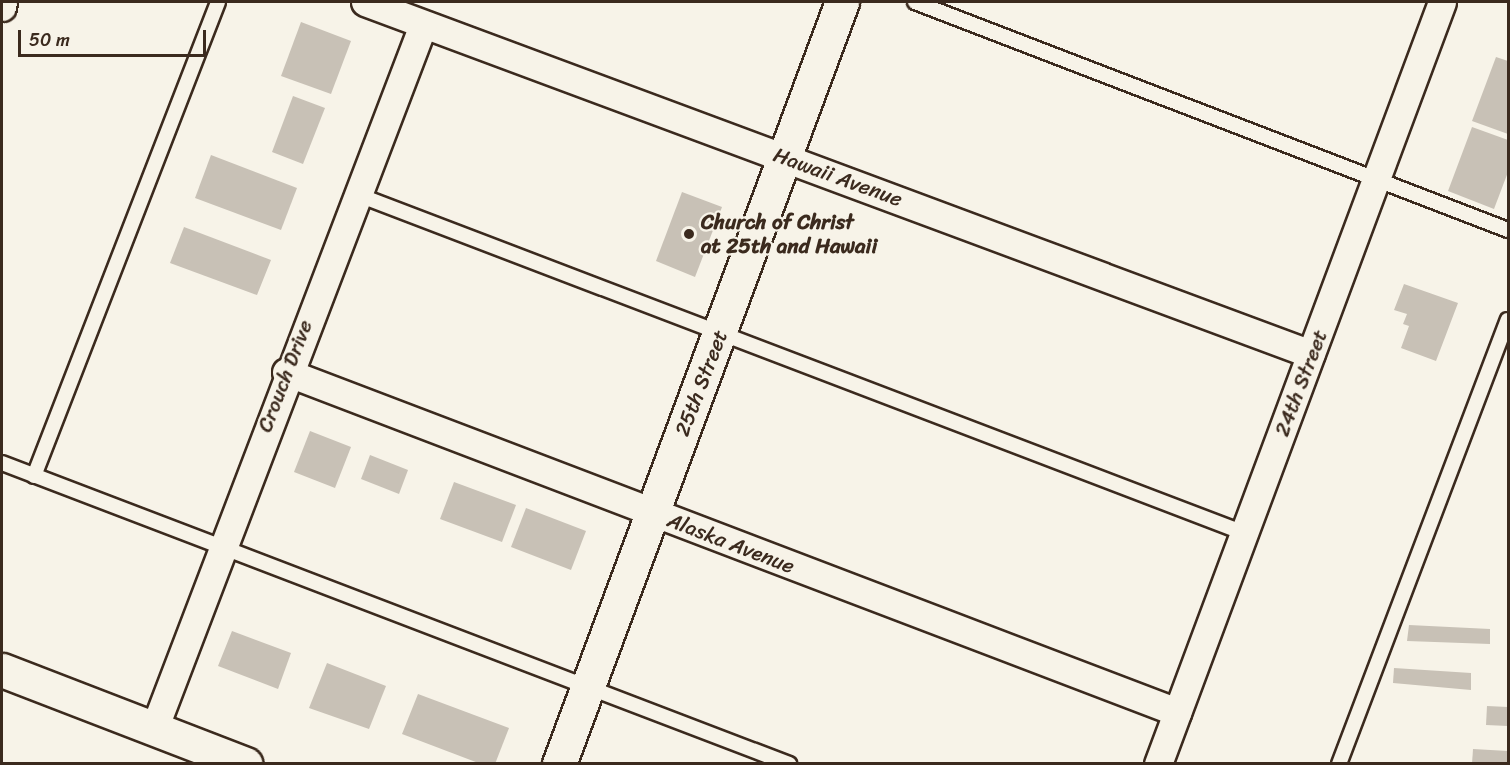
<!DOCTYPE html>
<style>
body{margin:0}
#map{position:relative;width:1510px;height:765px;overflow:hidden;background:#f7f3e8;font-family:Sriracha,sans-serif}
div>[style]{position:absolute}
.building>*{inset:0;background:#c8c1b6}
.roads{filter:drop-shadow(2px 0 #3b2a1e) drop-shadow(-2px 0 #3b2a1e) drop-shadow(0 2px #3b2a1e) drop-shadow(0 -2px #3b2a1e)}
.lane>*{height:14px;margin:-7px;padding:0 7px;transform-origin:7px;border-radius:7px;background:#f7f3e8}
.street>*{height:27px;margin:-13.5px;padding:0 13.5px;transform-origin:13.5px;border-radius:13.5px;background:#f7f3e8}
.secondary>*{height:33px;margin:-16.5px;padding:0 16.5px;transform-origin:16.5px;border-radius:16.5px;background:#f7f3e8}
.dots>*{width:16px;height:16px;translate:-50% -50%;box-sizing:border-box;border:3px solid #f7f3e8;border-radius:50%}
span{translate:-50% -50%;white-space:nowrap;text-align:center;line-height:1.15;-webkit-text-stroke:4.5px #f7f3e8;paint-order:stroke}
.street-label{font-size:21px;color:#3b2a1e}
.poi-label{font-size:21px;color:#3b2a1e;font-weight:700}
.left{translate:0 -50%;text-align:left}
.frame{position:absolute;inset:0;border:3px solid #3b2a1e;pointer-events:none}
.scale{position:absolute;left:18px;top:30px;width:188px;height:27px;box-sizing:border-box;border:3px solid #3b2a1e;border-top:0;padding-left:8px;font-size:18px;line-height:21px;white-space:nowrap;color:#3b2a1e;-webkit-text-stroke:4px #f7f3e8;paint-order:stroke}
</style>
<div id="map">
<div class="building">
<i style="clip-path:polygon(301px 22px,351px 41px,331px 94px,281px 76px)"></i>
<i style="clip-path:polygon(1496px 57px,1508px 61px,1508px 134px,1472px 121px)"></i>
<i style="clip-path:polygon(293px 96px,325px 108px,303px 164px,272px 152px)"></i>
<i style="clip-path:polygon(1472px 127px,1508px 140px,1508px 172px,1494px 209px,1448px 191px)"></i>
<i style="clip-path:polygon(211px 155px,297px 188px,281px 230px,195px 198px)"></i>
<i style="clip-path:polygon(682px 192px,722px 207px,695px 277px,656px 261px)"></i>
<i style="clip-path:polygon(184px 227px,271px 260px,257px 295px,170px 263px)"></i>
<i style="clip-path:polygon(1404px 284px,1458px 303px,1436px 361px,1401px 348px,1409px 326px,1403px 324px,1407px 314px,1394px 310px)"></i>
<i style="clip-path:polygon(310px 431px,351px 447px,335px 488px,294px 472px)"></i>
<i style="clip-path:polygon(370px 455px,408px 470px,399px 494px,361px 479px)"></i>
<i style="clip-path:polygon(454px 482px,516px 505px,502px 542px,440px 519px)"></i>
<i style="clip-path:polygon(526px 508px,586px 531px,571px 570px,511px 547px)"></i>
<i style="clip-path:polygon(1409px 625px,1490px 629px,1490px 644px,1407px 641px)"></i>
<i style="clip-path:polygon(232px 631px,291px 653px,278px 689px,218px 666px)"></i>
<i style="clip-path:polygon(327px 663px,386px 686px,369px 729px,309px 708px)"></i>
<i style="clip-path:polygon(1394px 668px,1471px 673px,1471px 690px,1393px 683px)"></i>
<i style="clip-path:polygon(418px 694px,509px 728px,495px 764px,481px 764px,402px 734px)"></i>
<i style="clip-path:polygon(1487px 706px,1508px 707px,1508px 726px,1486px 725px)"></i>
<i style="clip-path:polygon(1473px 749px,1508px 751px,1508px 764px,1472px 764px)"></i>
</div>
<div class="roads">
<div class="lane">
<i style="left:915px;top:2px;width:635px;rotate:21.03deg"></i>
<i style="left:356px;top:194px;width:951px;rotate:20.89deg"></i>
<i style="left:2px;top:463px;width:843px;rotate:20.93deg"></i>
<i style="left:34px;top:476px;width:508px;rotate:-68.78deg"></i>
<i style="left:1339px;top:764px;width:475px;rotate:-69.2deg"></i>
</div>
<div class="street">
<i style="left:365px;top:2px;width:1009px;rotate:20.41deg"></i>
<i style="left:2px;top:7px;width:5px;rotate:-79deg"></i>
<i style="left:286px;top:372px;width:954px;rotate:20.89deg"></i>
<i style="left:154px;top:729px;width:754px;rotate:-69.09deg"></i>
<i style="left:1158px;top:764px;width:813px;rotate:-69.56deg"></i>
</div>
<div class="secondary">
<i style="left:2px;top:670px;width:261px;rotate:21.1deg"></i>
<i style="left:559px;top:764px;width:813px;rotate:-69.63deg"></i>
</div>
</div>
<div class="dots">
<i style="left:689px;top:234px;background:#3b2a1e"></i>
</div>
<div class="street-label">
<span style="left:838px;top:177px;rotate:20deg">Hawaii Avenue</span>
<span style="left:285px;top:376px;rotate:-69deg">Crouch Drive</span>
<span style="left:701px;top:383px;rotate:-69deg">25th Street</span>
<span style="left:1301px;top:383px;rotate:-69deg">24th Street</span>
<span style="left:731px;top:543px;rotate:21deg">Alaska Avenue</span>
</div>
<div class="poi-label">
<span class="left" style="left:701px;top:234px">Church of Christ<br>at 25th and Hawaii</span>
</div>
<div class="frame"></div>
<div class="scale">50 m</div>
</div>
